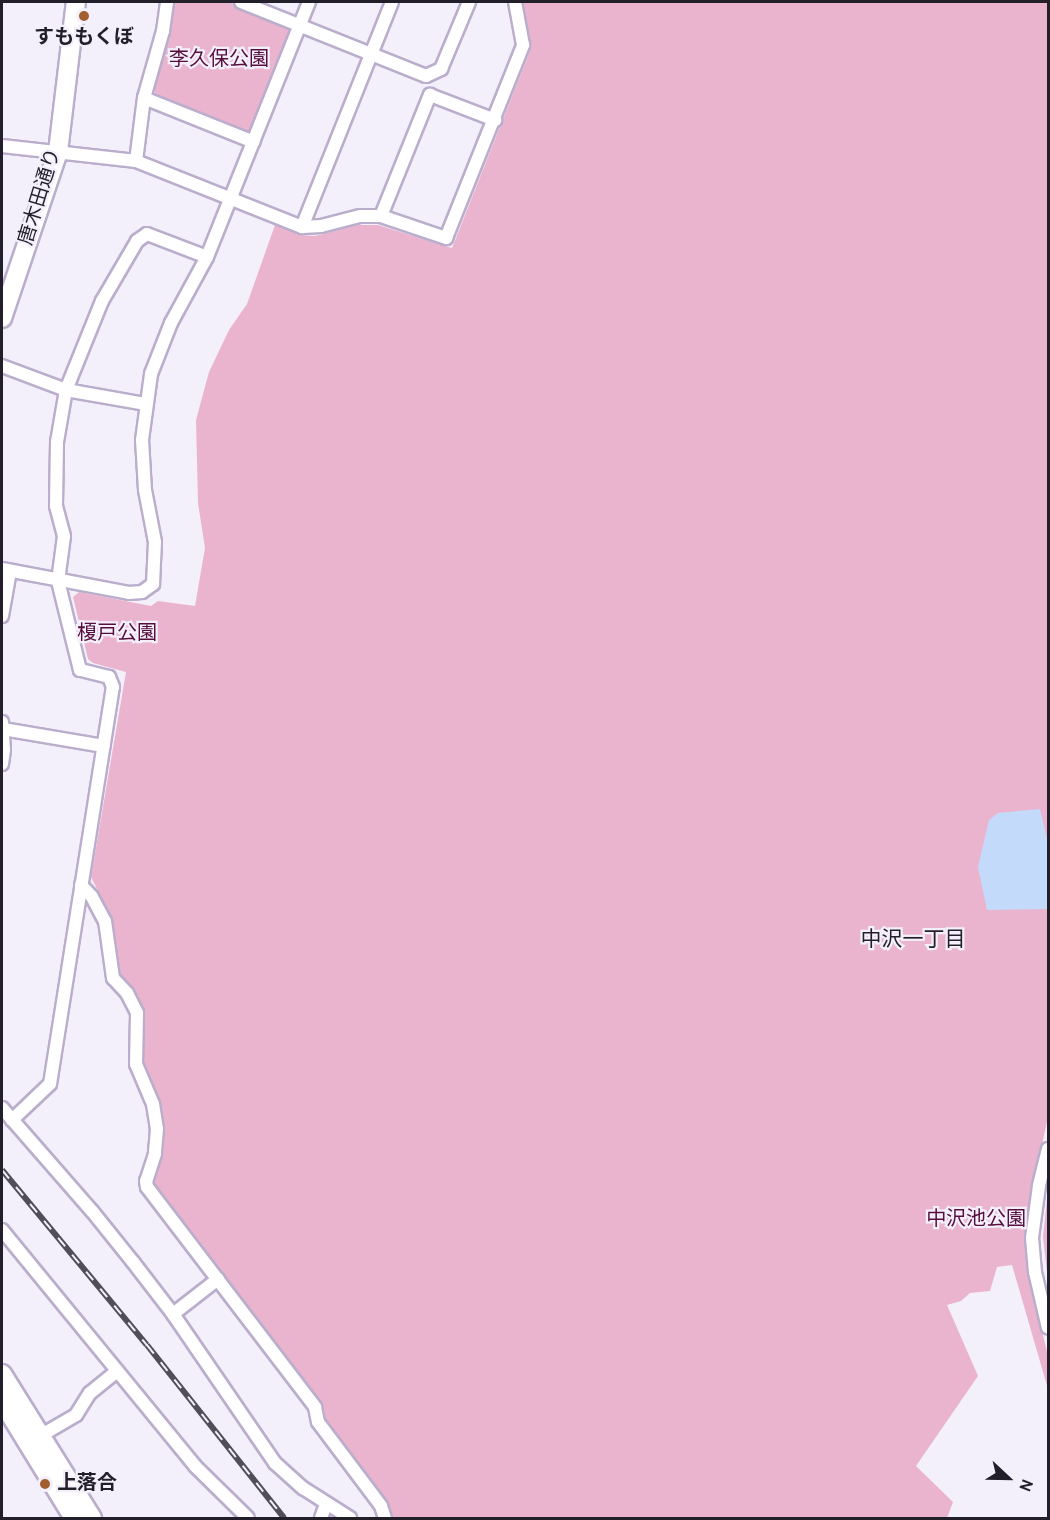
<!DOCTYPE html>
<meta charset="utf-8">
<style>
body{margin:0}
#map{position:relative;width:1050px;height:1520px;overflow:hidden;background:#f3effb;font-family:Overpass,"Noto Sans JP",sans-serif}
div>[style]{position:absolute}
.green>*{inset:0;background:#eab4cf}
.water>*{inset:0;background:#c4dafa}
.roads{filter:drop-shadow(2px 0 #baaecc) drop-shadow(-2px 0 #baaecc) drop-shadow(0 2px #baaecc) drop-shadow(0 -2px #baaecc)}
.street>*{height:12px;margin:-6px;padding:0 6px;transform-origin:6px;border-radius:6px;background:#fff}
.secondary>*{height:18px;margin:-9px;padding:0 9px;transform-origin:9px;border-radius:9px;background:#fff}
.rail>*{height:6px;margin-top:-3px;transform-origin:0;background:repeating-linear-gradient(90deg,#f3effb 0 11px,#524e59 0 22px);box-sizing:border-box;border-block:2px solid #524e59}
.dots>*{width:16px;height:16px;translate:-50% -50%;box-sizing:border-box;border:3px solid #f3effb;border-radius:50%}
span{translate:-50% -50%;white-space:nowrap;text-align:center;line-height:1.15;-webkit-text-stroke:4.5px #f3effb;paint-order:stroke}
.poi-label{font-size:20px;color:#231f2a;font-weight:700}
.left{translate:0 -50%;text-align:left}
.park-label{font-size:20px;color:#570e3d}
.street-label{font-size:20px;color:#231f2a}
.neighbourhood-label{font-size:21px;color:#231f2a}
.frame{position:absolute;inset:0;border:3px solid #231f2a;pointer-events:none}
.north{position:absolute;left:978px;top:1448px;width:60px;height:60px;-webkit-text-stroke:4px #f3effb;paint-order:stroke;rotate:112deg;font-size:16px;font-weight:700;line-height:24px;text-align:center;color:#231f2a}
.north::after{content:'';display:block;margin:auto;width:21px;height:27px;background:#231f2a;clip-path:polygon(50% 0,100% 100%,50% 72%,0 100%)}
</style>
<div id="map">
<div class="green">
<i style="clip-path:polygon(172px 2px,229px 2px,291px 27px,250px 133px,157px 96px,153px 89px,170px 30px)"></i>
<i style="clip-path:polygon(523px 2px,1048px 2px,1048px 1117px,1028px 1210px,1027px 1237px,1028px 1273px,1048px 1356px,1048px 1389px,1012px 1265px,997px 1267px,990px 1291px,970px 1293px,961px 1301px,947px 1305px,978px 1376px,916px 1466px,953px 1502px,947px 1518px,391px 1518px,388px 1504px,323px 1419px,320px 1404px,153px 1185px,163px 1149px,163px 1127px,160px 1108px,144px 1069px,142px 1051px,143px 1010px,134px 991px,119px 974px,111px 917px,91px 877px,126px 672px,93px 663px,88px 659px,73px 597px,79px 592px,151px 606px,158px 601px,195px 606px,205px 548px,198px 503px,196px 420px,209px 372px,229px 330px,247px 304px,275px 225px,300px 235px,315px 236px,357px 225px,378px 225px,452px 248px,530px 51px)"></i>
<i style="clip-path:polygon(1048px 1190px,1048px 1281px,1043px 1237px)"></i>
</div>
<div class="water">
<i style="clip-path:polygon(1040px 809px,1048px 843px,1048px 909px,987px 910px,978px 867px,989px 820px,998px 813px)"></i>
</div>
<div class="roads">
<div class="street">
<i style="left:241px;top:2px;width:199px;rotate:21.8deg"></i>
<i style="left:426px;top:76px;width:17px;rotate:-25deg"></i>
<i style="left:441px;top:69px;width:73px;rotate:-67.3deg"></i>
<i style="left:144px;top:98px;width:118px;rotate:21.8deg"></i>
<i style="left:2px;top:146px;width:135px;rotate:6.4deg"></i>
<i style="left:136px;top:161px;width:179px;rotate:21.7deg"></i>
<i style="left:302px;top:227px;width:19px;rotate:-3deg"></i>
<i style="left:321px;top:226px;width:40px;rotate:-14.4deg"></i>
<i style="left:360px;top:216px;width:21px"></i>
<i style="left:381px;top:216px;width:69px;rotate:18.7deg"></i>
<i style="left:446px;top:238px;width:208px;rotate:-68.2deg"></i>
<i style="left:523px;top:45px;width:44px;rotate:-100.5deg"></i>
<i style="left:136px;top:161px;width:64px;rotate:-82.8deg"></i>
<i style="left:144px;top:98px;width:70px;rotate:-74.2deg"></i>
<i style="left:163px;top:31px;width:29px;rotate:-82deg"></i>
<i style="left:381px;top:216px;width:131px;rotate:-68deg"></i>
<i style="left:430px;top:95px;width:70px;rotate:21deg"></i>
<i style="left:302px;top:227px;width:242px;rotate:-68.2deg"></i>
<i style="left:2px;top:366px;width:68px;rotate:20.6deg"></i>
<i style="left:66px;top:390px;width:80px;rotate:10deg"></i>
<i style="left:2px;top:569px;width:129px;rotate:10.7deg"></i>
<i style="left:129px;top:593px;width:13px;rotate:-4deg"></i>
<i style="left:142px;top:592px;width:14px;rotate:-36deg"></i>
<i style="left:153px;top:584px;width:42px;rotate:-87.3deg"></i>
<i style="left:155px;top:542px;width:53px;rotate:-100.9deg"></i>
<i style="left:145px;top:490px;width:50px;rotate:-93.4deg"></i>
<i style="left:142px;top:440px;width:67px;rotate:-82.2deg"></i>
<i style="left:151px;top:374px;width:55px;rotate:-68.6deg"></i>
<i style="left:171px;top:323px;width:75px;rotate:-61.4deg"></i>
<i style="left:207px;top:257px;width:275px;rotate:-68.2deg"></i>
<i style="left:2px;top:616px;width:46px;rotate:-79.9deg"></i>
<i style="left:3px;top:729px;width:102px;rotate:9.6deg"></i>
<i style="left:2px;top:764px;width:14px;rotate:-82deg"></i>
<i style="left:4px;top:750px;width:28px;rotate:-94deg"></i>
<i style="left:81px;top:885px;width:16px;rotate:47deg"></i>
<i style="left:92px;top:897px;width:27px;rotate:62deg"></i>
<i style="left:105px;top:921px;width:58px;rotate:82deg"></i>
<i style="left:113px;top:978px;width:21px;rotate:47deg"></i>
<i style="left:127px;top:993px;width:22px;rotate:63deg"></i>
<i style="left:137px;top:1013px;width:51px;rotate:91.1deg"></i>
<i style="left:136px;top:1064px;width:43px;rotate:67deg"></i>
<i style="left:153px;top:1104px;width:25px;rotate:81deg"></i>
<i style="left:157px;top:1129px;width:25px;rotate:95deg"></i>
<i style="left:155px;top:1154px;width:28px;rotate:108deg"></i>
<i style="left:146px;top:1181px;width:6px;rotate:81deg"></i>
<i style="left:147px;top:1187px;width:277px;rotate:52.6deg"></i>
<i style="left:315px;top:1407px;width:15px;rotate:79deg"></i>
<i style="left:318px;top:1422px;width:105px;rotate:53.1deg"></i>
<i style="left:381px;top:1506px;width:13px;rotate:72deg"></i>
<i style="left:2px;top:1108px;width:137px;rotate:48.9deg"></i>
<i style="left:92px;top:1211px;width:65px;rotate:51.2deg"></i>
<i style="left:133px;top:1262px;width:66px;rotate:52.4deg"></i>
<i style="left:173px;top:1314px;width:181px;rotate:55.6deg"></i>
<i style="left:275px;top:1463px;width:38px;rotate:42deg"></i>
<i style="left:303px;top:1488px;width:56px;rotate:32.6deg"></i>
<i style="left:12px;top:1120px;width:52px;rotate:-43.5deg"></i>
<i style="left:50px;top:1084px;width:402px;rotate:-81deg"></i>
<i style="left:113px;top:687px;width:11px;rotate:-112deg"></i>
<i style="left:109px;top:677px;width:30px;rotate:-166deg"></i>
<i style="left:80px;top:670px;width:92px;rotate:-103.9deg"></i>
<i style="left:58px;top:581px;width:45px;rotate:-82.4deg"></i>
<i style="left:64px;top:536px;width:31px;rotate:-105deg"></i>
<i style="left:56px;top:506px;width:64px;rotate:-89.1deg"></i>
<i style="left:57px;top:442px;width:53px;rotate:-80.2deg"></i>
<i style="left:66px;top:390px;width:96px;rotate:-68deg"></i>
<i style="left:102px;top:301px;width:69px;rotate:-59.7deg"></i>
<i style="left:137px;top:241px;width:12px;rotate:-35deg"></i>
<i style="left:147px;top:234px;width:64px;rotate:21deg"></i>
<i style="left:1048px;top:1149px;width:38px;rotate:104deg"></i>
<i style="left:1039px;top:1186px;width:52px;rotate:97.7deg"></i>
<i style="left:1032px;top:1238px;width:34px;rotate:85deg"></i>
<i style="left:1035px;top:1272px;width:57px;rotate:76.9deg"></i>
<i style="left:2px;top:1230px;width:305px;rotate:50.7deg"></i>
<i style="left:195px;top:1466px;width:74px;rotate:44.5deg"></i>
<i style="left:173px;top:1314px;width:57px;rotate:-37.9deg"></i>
<i style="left:40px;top:1436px;width:42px;rotate:-30.3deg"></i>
<i style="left:76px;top:1415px;width:26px;rotate:-58deg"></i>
<i style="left:90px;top:1393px;width:35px;rotate:-39deg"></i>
<i style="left:321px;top:1518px;width:15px;rotate:-70deg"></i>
</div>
<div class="secondary">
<i style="left:2px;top:318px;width:175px;rotate:-71.4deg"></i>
<i style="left:58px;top:152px;width:151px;rotate:-83.2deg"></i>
<i style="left:2px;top:1374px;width:170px;rotate:58deg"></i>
<i style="left:2px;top:1401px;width:137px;rotate:58.4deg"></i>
</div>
</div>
<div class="rail">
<i style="left:2px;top:1170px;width:227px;rotate:50.4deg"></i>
<i style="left:147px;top:1345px;width:221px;rotate:51.6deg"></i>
</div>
<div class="dots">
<i style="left:84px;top:16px;background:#a25e2f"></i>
<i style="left:45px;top:1484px;background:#a25e2f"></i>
</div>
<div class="poi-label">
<span style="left:84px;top:38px">すももくぼ</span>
<span class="left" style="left:57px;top:1484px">上落合</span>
</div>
<div class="park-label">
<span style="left:219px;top:60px">李久保公園</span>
<span style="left:117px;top:634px">榎戸公園</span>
<span style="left:976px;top:1220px">中沢池公園</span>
</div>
<div class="street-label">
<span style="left:41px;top:197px;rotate:-73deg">唐木田通り</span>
</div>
<div class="neighbourhood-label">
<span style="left:913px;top:941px">中沢一丁目</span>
</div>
<div class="frame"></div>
<div class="north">N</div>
</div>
